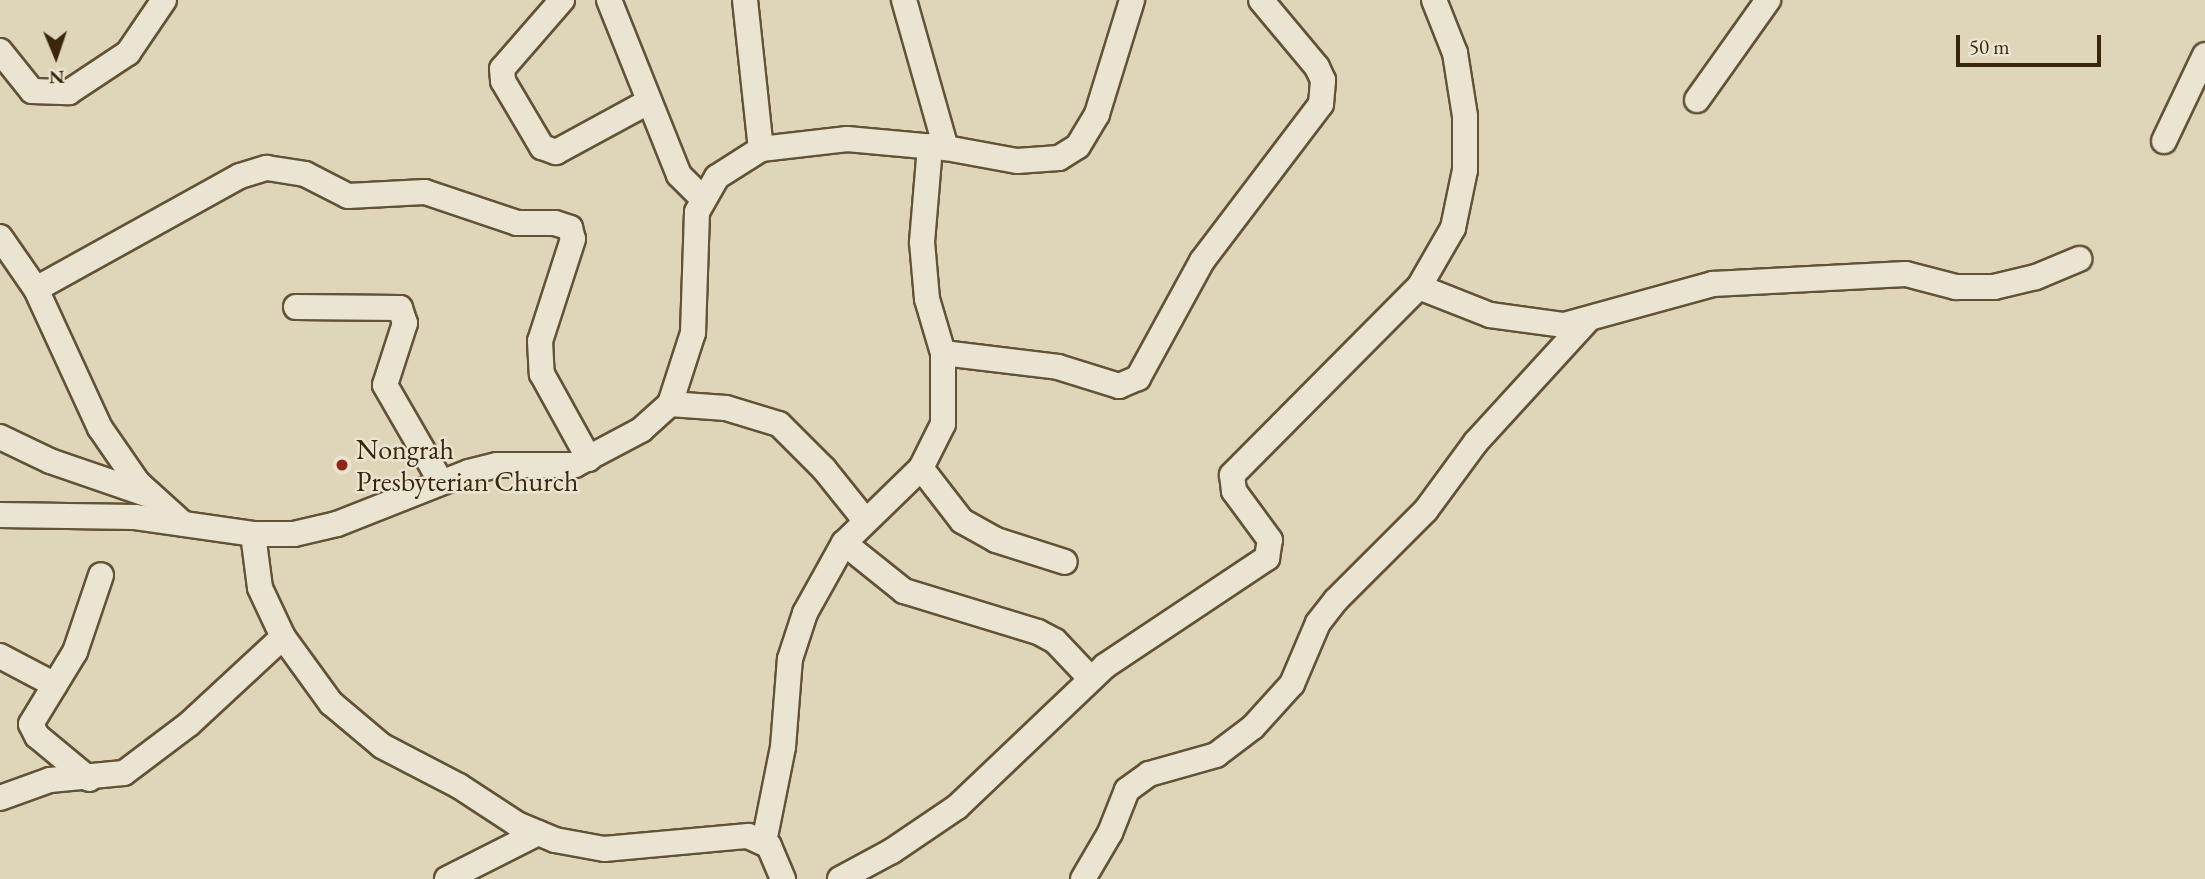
<!DOCTYPE html>
<style>
body{margin:0}
#map{position:relative;width:2205px;height:879px;overflow:hidden;background:#dfd6ba;font-family:"EB Garamond",serif}
div>[style]{position:absolute}
.roads{filter:drop-shadow(2px 0 #635235) drop-shadow(-2px 0 #635235) drop-shadow(0 2px #635235) drop-shadow(0 -2px #635235)}
.minor>*{height:24px;margin:-12px;padding:0 12px;transform-origin:12px;border-radius:12px;background:#eae4d2}
.dots>*{width:19px;height:19px;translate:-50% -50%;box-sizing:border-box;border:4px solid #eae4d2;border-radius:50%}
span{translate:-50% -50%;white-space:nowrap;text-align:center;line-height:1.15;-webkit-text-stroke:5px #eae4d2;paint-order:stroke}
.poi-label{font-size:28px;color:#3a2609}
.left{translate:0 -50%;text-align:left}
.north{position:absolute;left:21px;top:21px;width:70px;height:70px;-webkit-text-stroke:5px #eae4d2;paint-order:stroke;rotate:178deg;font-size:19px;font-weight:700;line-height:28px;text-align:center;color:#3a2609}
.north::after{content:'';display:block;margin:auto;width:24px;height:32px;background:#3a2609;clip-path:polygon(50% 0,100% 100%,50% 72%,0 100%)}
.scale{position:absolute;left:1956px;top:35px;width:145px;height:32px;box-sizing:border-box;border:4px solid #3a2609;border-top:0;padding-left:9px;font-size:21px;line-height:24px;white-space:nowrap;color:#3a2609;-webkit-text-stroke:5px #eae4d2;paint-order:stroke}
</style>
<div id="map">
<div class="roads">
<div class="minor">
<i style="left:562px;top:0;width:91px;rotate:131deg"></i>
<i style="left:502px;top:69px;width:12px;rotate:85deg"></i>
<i style="left:503px;top:81px;width:77px;rotate:59.4deg"></i>
<i style="left:542px;top:147px;width:15px;rotate:20deg"></i>
<i style="left:556px;top:152px;width:105px;rotate:-28.5deg"></i>
<i style="left:609px;top:0;width:188px;rotate:68.2deg"></i>
<i style="left:679px;top:175px;width:33px;rotate:45deg"></i>
<i style="left:745px;top:0;width:150px;rotate:83.9deg"></i>
<i style="left:904px;top:0;width:154px;rotate:74.2deg"></i>
<i style="left:0;top:51px;width:51px;rotate:51.3deg"></i>
<i style="left:32px;top:91px;width:37px;rotate:2deg"></i>
<i style="left:69px;top:92px;width:71px;rotate:-33.5deg"></i>
<i style="left:128px;top:53px;width:64px;rotate:-55.8deg"></i>
<i style="left:1697px;top:100px;width:123px;rotate:-54.6deg"></i>
<i style="left:2164px;top:141px;width:95px;rotate:-64.5deg"></i>
<i style="left:0;top:237px;width:63px;rotate:55.3deg"></i>
<i style="left:36px;top:289px;width:153px;rotate:65.3deg"></i>
<i style="left:100px;top:428px;width:67px;rotate:55.4deg"></i>
<i style="left:138px;top:483px;width:57px;rotate:42.1deg"></i>
<i style="left:1419px;top:287px;width:76px;rotate:21.5deg"></i>
<i style="left:1490px;top:315px;width:75px;rotate:7.7deg"></i>
<i style="left:1564px;top:325px;width:155px;rotate:-15.4deg"></i>
<i style="left:1713px;top:284px;width:193px;rotate:-3deg"></i>
<i style="left:1906px;top:274px;width:52px;rotate:14.6deg"></i>
<i style="left:1956px;top:287px;width:38px"></i>
<i style="left:1994px;top:287px;width:43px;rotate:-13.4deg"></i>
<i style="left:2036px;top:277px;width:47px;rotate:-22.7deg"></i>
<i style="left:36px;top:289px;width:233px;rotate:-29deg"></i>
<i style="left:240px;top:176px;width:28px;rotate:-17deg"></i>
<i style="left:267px;top:168px;width:38px;rotate:9deg"></i>
<i style="left:305px;top:174px;width:48px;rotate:27.1deg"></i>
<i style="left:348px;top:196px;width:77px;rotate:-3deg"></i>
<i style="left:425px;top:192px;width:97px;rotate:18.6deg"></i>
<i style="left:517px;top:223px;width:38px"></i>
<i style="left:555px;top:223px;width:16px;rotate:18deg"></i>
<i style="left:570px;top:228px;width:11px;rotate:75deg"></i>
<i style="left:573px;top:239px;width:107px;rotate:107.9deg"></i>
<i style="left:540px;top:341px;width:33px;rotate:87deg"></i>
<i style="left:542px;top:374px;width:97px;rotate:61.1deg"></i>
<i style="left:296px;top:307px;width:104px;rotate:0.6deg"></i>
<i style="left:400px;top:308px;width:16px;rotate:72deg"></i>
<i style="left:405px;top:323px;width:65px;rotate:107.9deg"></i>
<i style="left:385px;top:385px;width:112px;rotate:60deg"></i>
<i style="left:943px;top:353px;width:116px;rotate:6.9deg"></i>
<i style="left:1058px;top:367px;width:64px;rotate:17.3deg"></i>
<i style="left:1119px;top:386px;width:21px;rotate:-23deg"></i>
<i style="left:1138px;top:378px;width:133px;rotate:-61.3deg"></i>
<i style="left:1202px;top:261px;width:197px;rotate:-52.8deg"></i>
<i style="left:1321px;top:104px;width:24px;rotate:-85deg"></i>
<i style="left:1323px;top:80px;width:14px;rotate:-115deg"></i>
<i style="left:1317px;top:67px;width:87px;rotate:-129.9deg"></i>
<i style="left:670px;top:404px;width:56px;rotate:4.1deg"></i>
<i style="left:726px;top:408px;width:55px;rotate:16.8deg"></i>
<i style="left:779px;top:424px;width:64px;rotate:45deg"></i>
<i style="left:824px;top:469px;width:65px;rotate:51.2deg"></i>
<i style="left:0;top:437px;width:55px;rotate:25.6deg"></i>
<i style="left:50px;top:461px;width:105px;rotate:19deg"></i>
<i style="left:921px;top:468px;width:67px;rotate:52.3deg"></i>
<i style="left:962px;top:521px;width:39px;rotate:29deg"></i>
<i style="left:996px;top:540px;width:72px;rotate:17.7deg"></i>
<i style="left:0;top:515px;width:135px;rotate:0.8deg"></i>
<i style="left:135px;top:517px;width:119px;rotate:8.2deg"></i>
<i style="left:253px;top:534px;width:41px"></i>
<i style="left:294px;top:534px;width:44px;rotate:-13.1deg"></i>
<i style="left:337px;top:524px;width:142px;rotate:-21.5deg"></i>
<i style="left:469px;top:472px;width:29px;rotate:-14deg"></i>
<i style="left:497px;top:465px;width:78px"></i>
<i style="left:575px;top:465px;width:75px;rotate:-27.9deg"></i>
<i style="left:641px;top:430px;width:39px;rotate:-42deg"></i>
<i style="left:670px;top:404px;width:75px;rotate:-72.1deg"></i>
<i style="left:693px;top:333px;width:121px;rotate:-88.1deg"></i>
<i style="left:697px;top:212px;width:40px;rotate:-60.3deg"></i>
<i style="left:717px;top:177px;width:52px;rotate:-32.5deg"></i>
<i style="left:761px;top:149px;width:87px;rotate:-6.6deg"></i>
<i style="left:847px;top:139px;width:99px;rotate:5.2deg"></i>
<i style="left:946px;top:148px;width:72px;rotate:10.4deg"></i>
<i style="left:1017px;top:161px;width:42px;rotate:-4.1deg"></i>
<i style="left:1059px;top:158px;width:22px;rotate:-32deg"></i>
<i style="left:1078px;top:146px;width:37px;rotate:-59deg"></i>
<i style="left:1097px;top:114px;width:119px;rotate:-72.9deg"></i>
<i style="left:253px;top:534px;width:54px;rotate:82.6deg"></i>
<i style="left:260px;top:588px;width:54px;rotate:64.9deg"></i>
<i style="left:283px;top:637px;width:82px;rotate:54deg"></i>
<i style="left:331px;top:703px;width:67px;rotate:40.1deg"></i>
<i style="left:382px;top:746px;width:87px;rotate:27.5deg"></i>
<i style="left:459px;top:786px;width:69px;rotate:33.2deg"></i>
<i style="left:517px;top:824px;width:41px;rotate:22.8deg"></i>
<i style="left:555px;top:840px;width:50px;rotate:10.4deg"></i>
<i style="left:604px;top:849px;width:145px;rotate:-5.2deg"></i>
<i style="left:748px;top:836px;width:23px;rotate:25deg"></i>
<i style="left:769px;top:846px;width:36px;rotate:67deg"></i>
<i style="left:844px;top:543px;width:77px;rotate:38.7deg"></i>
<i style="left:904px;top:591px;width:140px;rotate:17deg"></i>
<i style="left:1038px;top:632px;width:19px;rotate:28deg"></i>
<i style="left:1055px;top:641px;width:52px;rotate:46.5deg"></i>
<i style="left:0;top:656px;width:62px;rotate:27.8deg"></i>
<i style="left:89px;top:779px;width:67px;rotate:-140.4deg"></i>
<i style="left:37px;top:736px;width:13px;rotate:-117deg"></i>
<i style="left:31px;top:724px;width:84px;rotate:-58.6deg"></i>
<i style="left:75px;top:652px;width:81px;rotate:-71.3deg"></i>
<i style="left:0;top:798px;width:53px;rotate:-19.8deg"></i>
<i style="left:50px;top:780px;width:74px;rotate:-5.4deg"></i>
<i style="left:124px;top:773px;width:81px;rotate:-37deg"></i>
<i style="left:189px;top:724px;width:128px;rotate:-42.8deg"></i>
<i style="left:764px;top:842px;width:97px;rotate:-78.7deg"></i>
<i style="left:783px;top:747px;width:88px;rotate:-85.5deg"></i>
<i style="left:790px;top:659px;width:48px;rotate:-71.9deg"></i>
<i style="left:805px;top:613px;width:80px;rotate:-60.9deg"></i>
<i style="left:844px;top:543px;width:107px;rotate:-44.2deg"></i>
<i style="left:921px;top:468px;width:49px;rotate:-63.4deg"></i>
<i style="left:943px;top:424px;width:71px;rotate:-90deg"></i>
<i style="left:943px;top:353px;width:56px;rotate:-106.5deg"></i>
<i style="left:927px;top:299px;width:57px;rotate:-95deg"></i>
<i style="left:922px;top:242px;width:96px;rotate:-85.2deg"></i>
<i style="left:447px;top:879px;width:102px;rotate:-26.8deg"></i>
<i style="left:840px;top:879px;width:59px;rotate:-28.3deg"></i>
<i style="left:892px;top:851px;width:78px;rotate:-34.1deg"></i>
<i style="left:957px;top:807px;width:204px;rotate:-43.6deg"></i>
<i style="left:1105px;top:666px;width:195px;rotate:-33.7deg"></i>
<i style="left:1267px;top:558px;width:18px;rotate:-81deg"></i>
<i style="left:1270px;top:540px;width:61px;rotate:-126.3deg"></i>
<i style="left:1234px;top:491px;width:16px;rotate:-97deg"></i>
<i style="left:1232px;top:475px;width:265px;rotate:-45.2deg"></i>
<i style="left:1419px;top:287px;width:68px;rotate:-60deg"></i>
<i style="left:1453px;top:228px;width:59px;rotate:-78.3deg"></i>
<i style="left:1465px;top:170px;width:54px;rotate:-90deg"></i>
<i style="left:1465px;top:116px;width:64px;rotate:-99deg"></i>
<i style="left:1455px;top:53px;width:57px;rotate:-111.6deg"></i>
<i style="left:1083px;top:879px;width:53px;rotate:-59.6deg"></i>
<i style="left:1110px;top:833px;width:46px;rotate:-68.4deg"></i>
<i style="left:1127px;top:790px;width:27px;rotate:-36deg"></i>
<i style="left:1149px;top:774px;width:70px;rotate:-15.8deg"></i>
<i style="left:1216px;top:755px;width:46px;rotate:-37.1deg"></i>
<i style="left:1253px;top:727px;width:58px;rotate:-47.8deg"></i>
<i style="left:1292px;top:684px;width:66px;rotate:-66.9deg"></i>
<i style="left:1318px;top:623px;width:29px;rotate:-52deg"></i>
<i style="left:1336px;top:600px;width:127px;rotate:-45deg"></i>
<i style="left:1426px;top:510px;width:84px;rotate:-53.7deg"></i>
<i style="left:1476px;top:442px;width:163px;rotate:-47.5deg"></i>
</div>
</div>
<div class="dots">
<i style="left:342px;top:465px;background:#8f2418"></i>
</div>
<div class="poi-label">
<span class="left" style="left:356px;top:465px">Nongrah<br>Presbyterian Church</span>
</div>
<div class="north">N</div>
<div class="scale">50 m</div>
</div>
